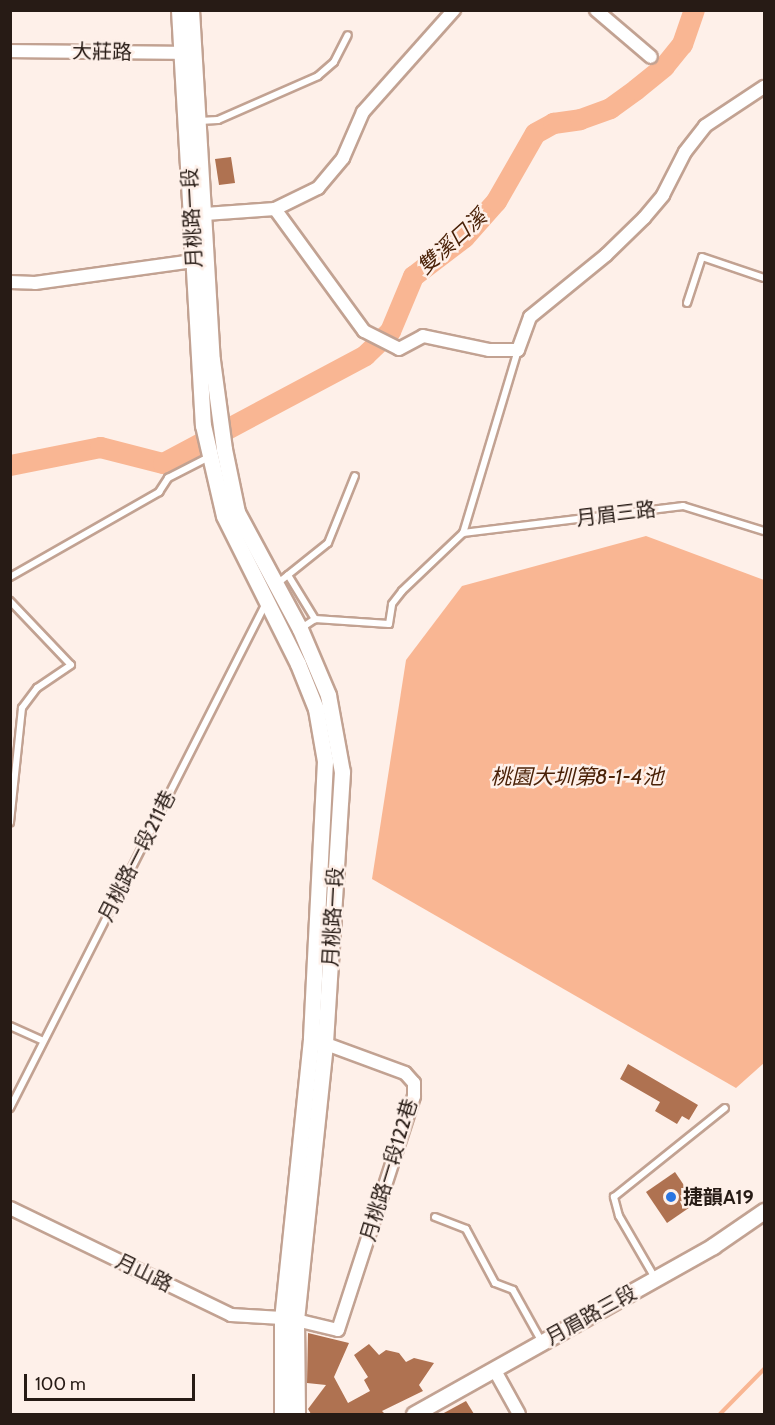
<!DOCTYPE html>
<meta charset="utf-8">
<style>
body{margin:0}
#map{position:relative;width:775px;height:1425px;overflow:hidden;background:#fef0e9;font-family:Cabin,"Noto Sans TC",sans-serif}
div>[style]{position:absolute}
.water>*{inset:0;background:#f9b693}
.stream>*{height:4px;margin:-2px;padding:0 2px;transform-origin:2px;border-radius:2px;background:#f9b693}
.river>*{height:21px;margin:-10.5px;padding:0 10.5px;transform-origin:10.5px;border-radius:10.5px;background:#f9b693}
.building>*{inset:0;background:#af7251}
.roads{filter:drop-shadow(2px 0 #c2a292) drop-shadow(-2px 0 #c2a292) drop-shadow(0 2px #c2a292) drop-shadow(0 -2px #c2a292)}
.service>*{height:6px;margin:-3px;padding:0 3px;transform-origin:3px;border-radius:3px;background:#fff}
.minor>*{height:12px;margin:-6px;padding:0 6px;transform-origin:6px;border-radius:6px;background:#fff}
.tertiary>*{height:15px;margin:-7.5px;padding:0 7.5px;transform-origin:7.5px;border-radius:7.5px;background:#fff}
.dots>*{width:16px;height:16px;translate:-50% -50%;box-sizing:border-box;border:3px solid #fef0e9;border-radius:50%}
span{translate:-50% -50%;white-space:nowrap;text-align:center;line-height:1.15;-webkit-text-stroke:5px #fef0e9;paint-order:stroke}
.street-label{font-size:20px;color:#271b15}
.poi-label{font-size:20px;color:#271b15;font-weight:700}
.left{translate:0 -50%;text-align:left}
.water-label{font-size:21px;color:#4a2107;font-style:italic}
.frame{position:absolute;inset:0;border:12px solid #271b15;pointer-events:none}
.scale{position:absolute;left:24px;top:1374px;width:171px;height:27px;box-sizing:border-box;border:3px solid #271b15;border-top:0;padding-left:8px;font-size:18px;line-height:21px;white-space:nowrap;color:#271b15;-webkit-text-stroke:4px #fef0e9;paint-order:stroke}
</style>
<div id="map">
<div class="water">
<i style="clip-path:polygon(646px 536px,764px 580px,764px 1063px,736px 1088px,372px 879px,406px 660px,462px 586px)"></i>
</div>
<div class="stream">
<i style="left:720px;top:1414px;width:63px;rotate:-45.6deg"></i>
</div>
<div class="river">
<i style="left:10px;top:465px;width:92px;rotate:-11.3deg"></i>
<i style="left:100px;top:447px;width:65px;rotate:14.3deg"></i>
<i style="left:163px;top:463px;width:229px;rotate:-28.1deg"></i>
<i style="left:365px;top:355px;width:35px;rotate:-44deg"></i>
<i style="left:390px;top:331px;width:60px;rotate:-67.3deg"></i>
<i style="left:413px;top:276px;width:64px;rotate:-37.4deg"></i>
<i style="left:464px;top:237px;width:48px;rotate:-48.4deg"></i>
<i style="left:496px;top:201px;width:78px;rotate:-60.2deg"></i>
<i style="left:535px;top:133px;width:21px;rotate:-29deg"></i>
<i style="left:553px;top:123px;width:27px;rotate:-8deg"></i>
<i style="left:580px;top:119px;width:32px;rotate:-20deg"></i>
<i style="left:610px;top:108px;width:32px;rotate:-36deg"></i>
<i style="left:636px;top:89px;width:36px;rotate:-39deg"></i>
<i style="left:664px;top:66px;width:28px;rotate:-51deg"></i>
<i style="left:682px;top:44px;width:36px;rotate:-71deg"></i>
</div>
<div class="building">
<i style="clip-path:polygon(231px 157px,235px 183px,219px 185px,215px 159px)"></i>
<i style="clip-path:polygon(628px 1064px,698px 1105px,689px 1120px,682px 1116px,677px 1124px,655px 1111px,660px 1102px,620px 1079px)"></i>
<i style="clip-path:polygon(675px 1172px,696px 1203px,667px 1223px,646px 1192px)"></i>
<i style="clip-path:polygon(308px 1333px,349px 1343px,334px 1377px,348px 1403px,370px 1391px,364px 1380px,368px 1377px,354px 1355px,369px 1344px,379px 1355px,386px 1350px,399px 1353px,406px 1362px,414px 1358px,434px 1363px,419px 1385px,423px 1391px,382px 1411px,385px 1414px,311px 1414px,308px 1409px,326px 1385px,307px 1383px)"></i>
<i style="clip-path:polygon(466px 1401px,474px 1414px,442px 1414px)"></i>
</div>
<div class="roads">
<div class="service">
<i style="left:199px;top:121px;width:19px;rotate:-3deg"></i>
<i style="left:218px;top:120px;width:109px;rotate:-23.7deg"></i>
<i style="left:318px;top:76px;width:21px;rotate:-41deg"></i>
<i style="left:334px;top:62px;width:30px;rotate:-63deg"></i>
<i style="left:687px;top:303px;width:48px;rotate:-71.9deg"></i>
<i style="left:702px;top:257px;width:65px;rotate:18.7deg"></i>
<i style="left:518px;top:350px;width:191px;rotate:106.7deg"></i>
<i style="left:463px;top:533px;width:222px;rotate:-7deg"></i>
<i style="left:683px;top:506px;width:85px;rotate:17.2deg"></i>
<i style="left:288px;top:575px;width:52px;rotate:58.5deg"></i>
<i style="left:10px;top:577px;width:172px;rotate:-29.7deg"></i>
<i style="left:159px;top:492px;width:17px;rotate:-57deg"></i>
<i style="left:168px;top:478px;width:46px;rotate:-27.1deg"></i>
<i style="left:278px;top:583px;width:64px;rotate:-38.7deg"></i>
<i style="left:328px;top:543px;width:72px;rotate:-68.1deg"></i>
<i style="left:10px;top:601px;width:88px;rotate:46.4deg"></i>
<i style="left:71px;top:665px;width:41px;rotate:145.9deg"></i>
<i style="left:37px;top:688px;width:25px;rotate:127deg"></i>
<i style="left:22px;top:708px;width:115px;rotate:96deg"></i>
<i style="left:300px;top:629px;width:18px;rotate:-34deg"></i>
<i style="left:315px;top:619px;width:74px;rotate:3.9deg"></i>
<i style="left:389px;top:624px;width:20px;rotate:-81deg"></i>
<i style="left:392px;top:604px;width:16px;rotate:-52deg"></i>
<i style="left:402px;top:591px;width:84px;rotate:-43.6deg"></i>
<i style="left:10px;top:1026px;width:36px;rotate:24deg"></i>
<i style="left:10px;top:1108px;width:564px;rotate:-63.12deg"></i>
<i style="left:435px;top:1217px;width:33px;rotate:21deg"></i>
<i style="left:466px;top:1229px;width:61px;rotate:61.8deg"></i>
<i style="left:495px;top:1283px;width:19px;rotate:21deg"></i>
<i style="left:513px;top:1290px;width:60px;rotate:60.9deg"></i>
<i style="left:655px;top:1278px;width:72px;rotate:-120.1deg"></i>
<i style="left:619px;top:1216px;width:20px;rotate:-105deg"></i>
<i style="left:614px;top:1197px;width:142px;rotate:-38.7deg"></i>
</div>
<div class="minor">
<i style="left:596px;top:10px;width:72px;rotate:40.5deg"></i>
<i style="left:10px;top:51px;width:179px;rotate:0.6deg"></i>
<i style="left:275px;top:209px;width:151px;rotate:53.9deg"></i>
<i style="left:364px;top:331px;width:39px;rotate:27deg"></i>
<i style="left:399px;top:349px;width:27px;rotate:-28deg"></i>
<i style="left:423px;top:336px;width:67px;rotate:12deg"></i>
<i style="left:489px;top:350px;width:29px"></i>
<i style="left:518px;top:350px;width:35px;rotate:-70deg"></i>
<i style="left:530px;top:317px;width:98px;rotate:-39.2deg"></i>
<i style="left:606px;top:255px;width:53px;rotate:-44.2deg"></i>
<i style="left:644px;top:218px;width:30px;rotate:-50deg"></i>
<i style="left:663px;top:195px;width:48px;rotate:-62.9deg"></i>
<i style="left:685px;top:152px;width:33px;rotate:-52deg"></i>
<i style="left:705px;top:126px;width:71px;rotate:-33.5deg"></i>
<i style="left:205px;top:214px;width:70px;rotate:-4.1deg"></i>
<i style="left:275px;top:209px;width:48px;rotate:-26deg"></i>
<i style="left:318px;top:188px;width:39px;rotate:-50deg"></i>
<i style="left:343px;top:158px;width:50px;rotate:-66.5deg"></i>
<i style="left:363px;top:112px;width:137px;rotate:-48.3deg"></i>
<i style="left:10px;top:282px;width:25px;rotate:2deg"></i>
<i style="left:35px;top:283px;width:167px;rotate:-7.9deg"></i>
<i style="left:10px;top:1208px;width:246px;rotate:25.8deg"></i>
<i style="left:231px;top:1315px;width:51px;rotate:3.4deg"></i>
<i style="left:296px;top:1320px;width:43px;rotate:13.4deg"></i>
<i style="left:338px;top:1330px;width:246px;rotate:-72deg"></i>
<i style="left:414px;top:1096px;width:13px;rotate:-90deg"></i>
<i style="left:414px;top:1083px;width:13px;rotate:-132deg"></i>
<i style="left:405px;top:1073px;width:93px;rotate:-159.8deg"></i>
<i style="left:494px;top:1369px;width:51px;rotate:60.9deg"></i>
</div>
<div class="tertiary">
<i style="left:179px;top:10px;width:416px;rotate:86.7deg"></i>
<i style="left:203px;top:425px;width:93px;rotate:77deg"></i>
<i style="left:224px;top:516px;width:165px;rotate:63.4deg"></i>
<i style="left:298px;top:664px;width:48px;rotate:68.2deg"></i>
<i style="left:316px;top:709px;width:53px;rotate:80.2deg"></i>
<i style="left:325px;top:761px;width:278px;rotate:92.9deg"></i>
<i style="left:311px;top:1039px;width:281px;rotate:95.9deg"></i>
<i style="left:282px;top:1318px;width:96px;rotate:90deg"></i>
<i style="left:191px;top:10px;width:351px;rotate:86.6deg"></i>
<i style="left:212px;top:360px;width:90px;rotate:82.3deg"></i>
<i style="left:224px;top:449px;width:64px;rotate:78.3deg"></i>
<i style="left:237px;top:512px;width:133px;rotate:61.7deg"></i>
<i style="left:300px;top:629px;width:72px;rotate:67deg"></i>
<i style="left:328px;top:695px;width:78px;rotate:79.7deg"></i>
<i style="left:342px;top:772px;width:273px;rotate:93.6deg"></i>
<i style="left:325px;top:1044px;width:278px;rotate:96deg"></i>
<i style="left:296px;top:1320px;width:94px;rotate:89.4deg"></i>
<i style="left:414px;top:1414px;width:343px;rotate:-29.3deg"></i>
<i style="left:713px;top:1246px;width:62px;rotate:-34.5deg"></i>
</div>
</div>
<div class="dots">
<i style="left:671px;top:1197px;background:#2a75e1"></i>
</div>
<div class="street-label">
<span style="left:102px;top:52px;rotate:1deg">大莊路</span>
<span style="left:192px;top:218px;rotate:-93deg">月桃路一段</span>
<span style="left:616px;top:514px;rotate:-7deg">月眉三路</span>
<span style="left:137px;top:856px;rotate:-63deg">月桃路一段211巷</span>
<span style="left:333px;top:917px;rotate:-87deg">月桃路一段</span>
<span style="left:389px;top:1170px;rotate:-73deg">月桃路一段122巷</span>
<span style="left:144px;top:1273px;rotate:26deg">月山路</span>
<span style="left:591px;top:1315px;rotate:-29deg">月眉路三段</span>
</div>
<div class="poi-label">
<span class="left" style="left:683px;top:1197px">捷韻A19</span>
</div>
<div class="water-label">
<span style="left:452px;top:242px;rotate:-42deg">雙溪口溪</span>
<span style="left:577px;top:777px">桃園大圳第8-1-4池</span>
</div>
<div class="frame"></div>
<div class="scale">100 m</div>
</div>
